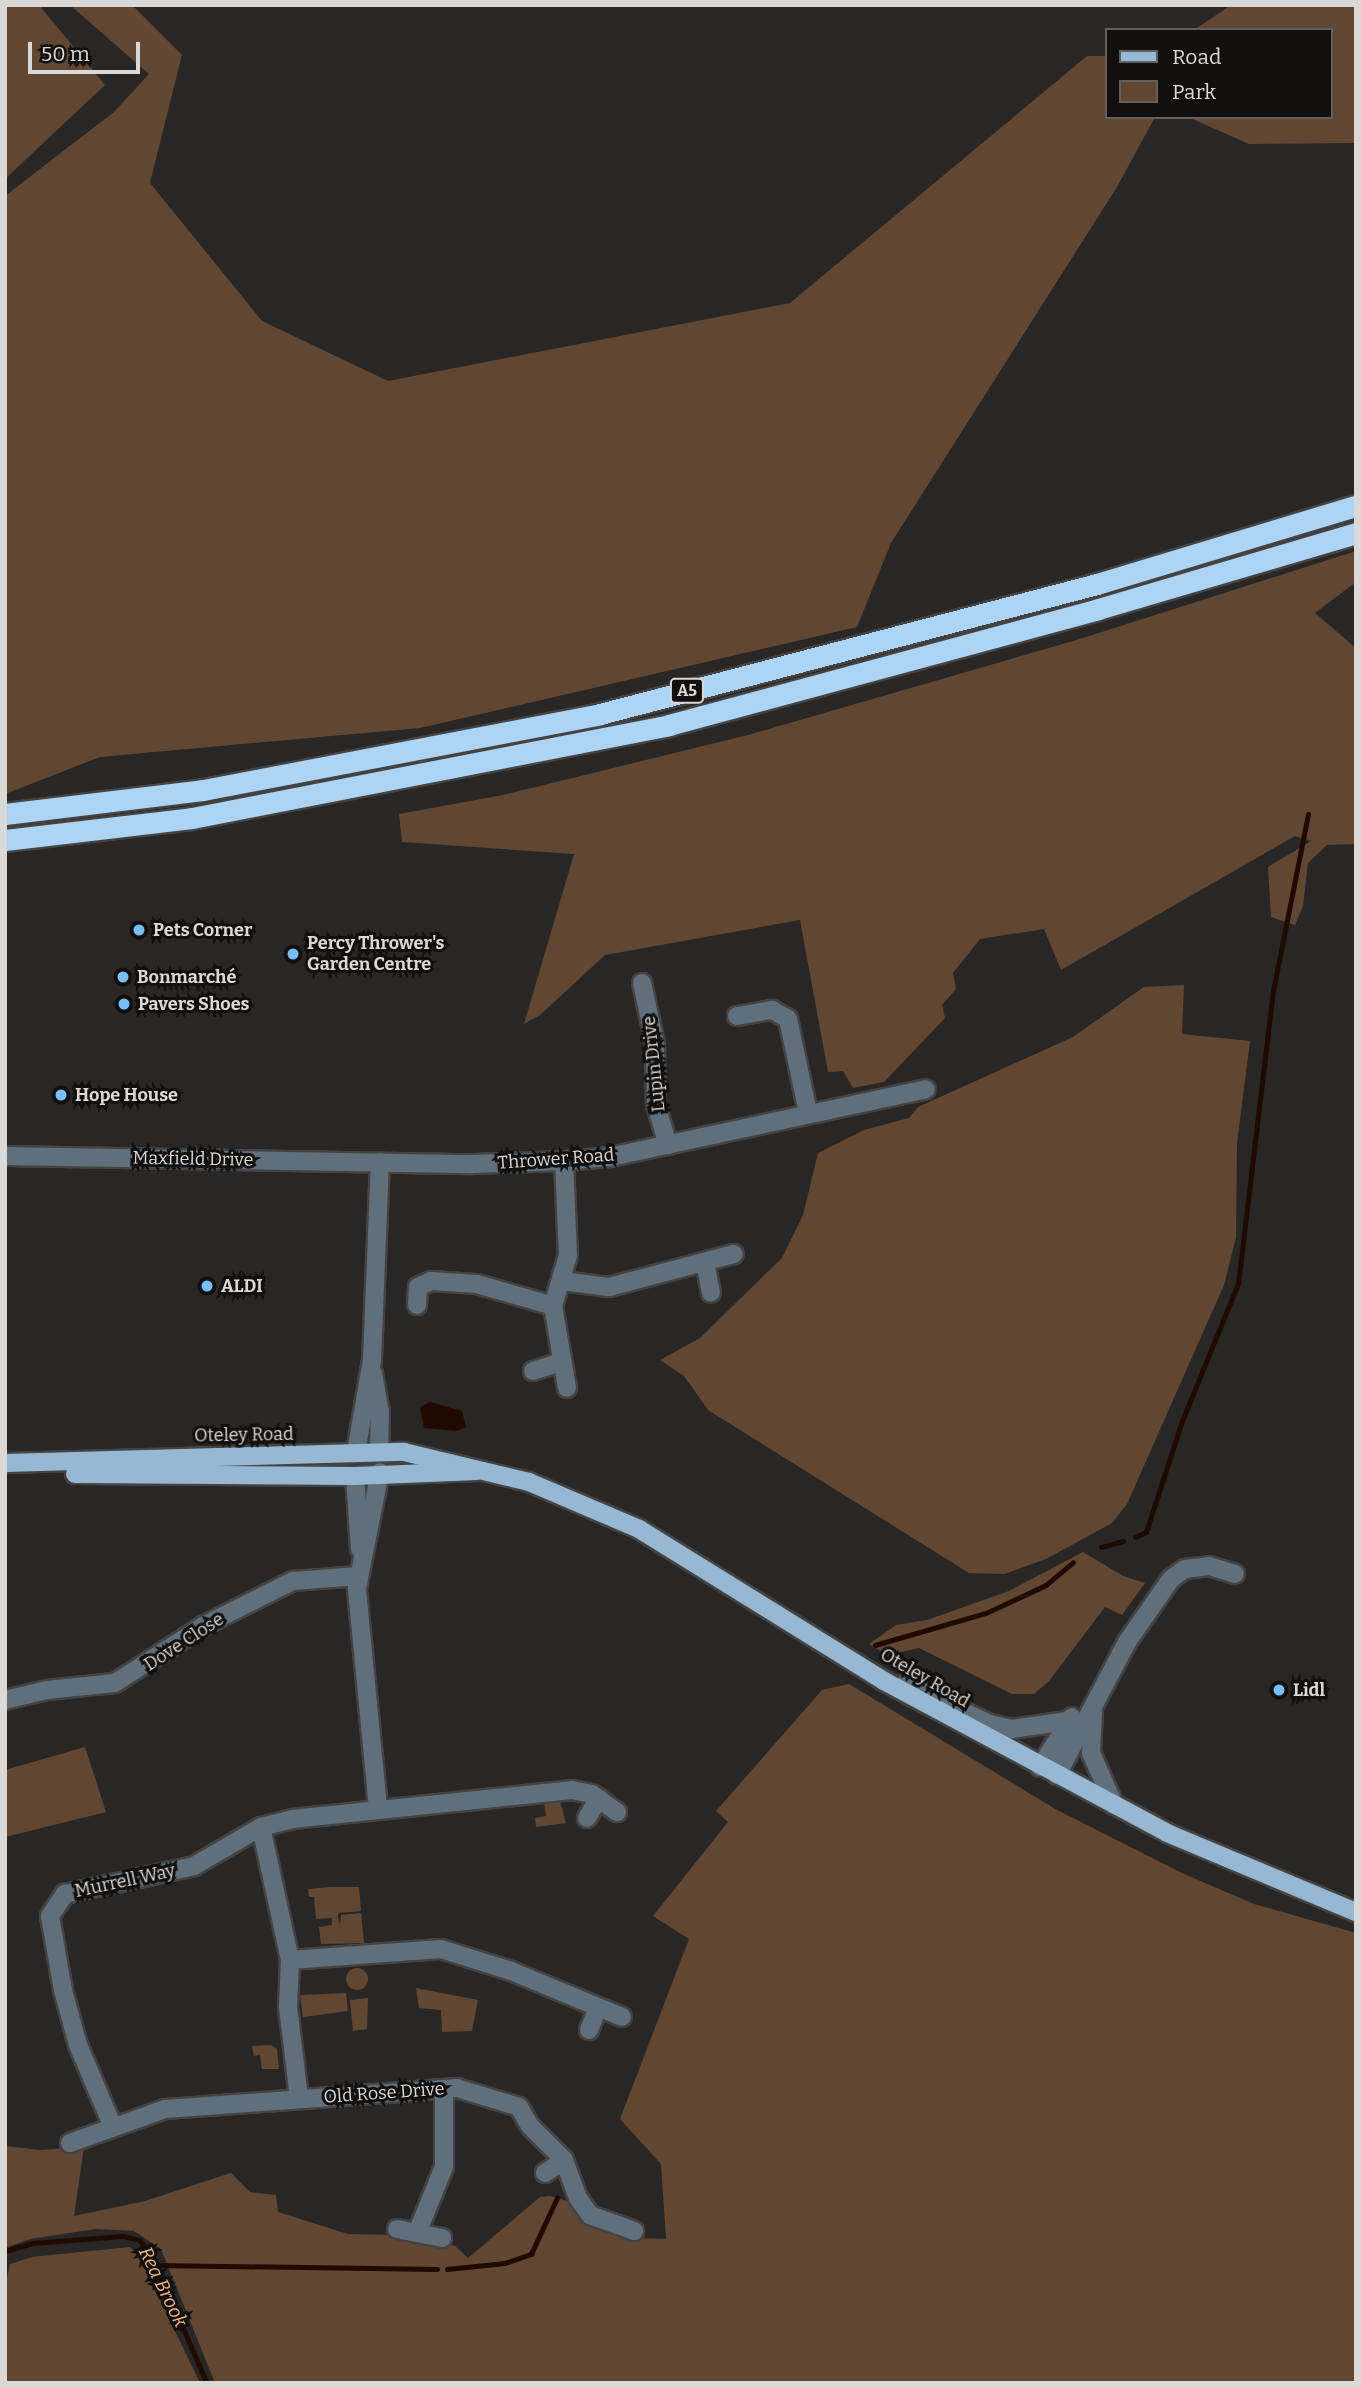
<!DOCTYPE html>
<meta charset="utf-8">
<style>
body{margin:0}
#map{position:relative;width:1361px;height:2388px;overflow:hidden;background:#292725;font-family:Bitter,serif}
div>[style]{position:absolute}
.green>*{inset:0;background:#614732}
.round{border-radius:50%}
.water>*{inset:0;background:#1f0a00}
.stream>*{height:4.5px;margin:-2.25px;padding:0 2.25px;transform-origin:2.25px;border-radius:2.25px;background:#1f0a00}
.roads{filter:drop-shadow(2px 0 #454341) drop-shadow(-2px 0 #454341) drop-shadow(0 2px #454341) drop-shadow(0 -2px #454341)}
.minor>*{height:18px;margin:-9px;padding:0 9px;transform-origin:9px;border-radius:9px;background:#5f6f7c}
.major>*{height:18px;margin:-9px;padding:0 9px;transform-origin:9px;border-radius:9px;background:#96b8d3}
.highway>*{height:21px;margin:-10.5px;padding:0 10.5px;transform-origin:10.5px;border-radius:10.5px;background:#acd5f5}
.dots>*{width:19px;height:19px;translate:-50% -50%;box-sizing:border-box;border:4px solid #11100f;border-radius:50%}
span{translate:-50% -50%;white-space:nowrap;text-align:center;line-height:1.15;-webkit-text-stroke:6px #11100f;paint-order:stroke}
.shield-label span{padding:2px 5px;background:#11100f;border:2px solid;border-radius:5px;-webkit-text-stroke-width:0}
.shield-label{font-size:16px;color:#dad9d7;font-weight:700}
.poi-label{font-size:18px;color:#dad9d7;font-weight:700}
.left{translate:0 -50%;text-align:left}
.street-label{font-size:18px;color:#dad9d7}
.water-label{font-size:19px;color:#efb585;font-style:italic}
.frame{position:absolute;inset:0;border:7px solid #dad9d7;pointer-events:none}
.legend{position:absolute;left:1105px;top:28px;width:228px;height:91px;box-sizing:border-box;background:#11100f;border:2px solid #61605f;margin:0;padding:9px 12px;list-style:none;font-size:21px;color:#dad9d7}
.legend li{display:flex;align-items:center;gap:14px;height:35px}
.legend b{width:35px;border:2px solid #61605f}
.scale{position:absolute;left:28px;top:42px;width:112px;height:32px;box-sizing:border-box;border:4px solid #dad9d7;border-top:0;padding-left:9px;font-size:21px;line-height:24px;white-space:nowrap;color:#dad9d7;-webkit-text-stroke:5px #11100f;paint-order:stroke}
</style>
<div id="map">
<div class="green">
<i style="clip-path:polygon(5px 5px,39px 5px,105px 85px,5px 179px)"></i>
<i style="clip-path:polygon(70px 5px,132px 5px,182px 55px,150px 183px,262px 321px,388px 381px,790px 303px,1087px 56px,1107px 56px,1107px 117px,1155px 117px,1117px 187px,891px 543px,857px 627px,420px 728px,100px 757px,5px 794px,5px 196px,114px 112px,149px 74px)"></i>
<i style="clip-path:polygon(1231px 5px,1356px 5px,1356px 143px,1249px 144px,1188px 117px,1331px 117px,1331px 30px,1194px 30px)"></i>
<i style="clip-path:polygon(1356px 551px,1356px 582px,1315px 613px,1356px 648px,1356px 844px,1327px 845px,1308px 863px,1303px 906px,1295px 925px,1271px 917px,1268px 867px,1311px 841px,1295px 836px,1061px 970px,1044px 929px,980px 939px,953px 973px,956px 989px,942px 1005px,945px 1018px,884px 1082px,853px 1088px,843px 1071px,828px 1072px,800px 920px,605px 955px,540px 1015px,524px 1024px,574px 854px,402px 842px,399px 814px,503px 795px,748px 735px,1080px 639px)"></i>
<i style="clip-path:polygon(1184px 985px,1182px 1034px,1250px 1041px,1237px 1143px,1236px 1237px,1224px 1285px,1127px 1504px,1112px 1523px,1048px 1558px,1005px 1574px,969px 1573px,708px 1410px,684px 1376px,660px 1360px,700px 1338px,782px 1258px,803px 1215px,818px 1153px,864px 1130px,909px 1118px,918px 1107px,1073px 1037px,1144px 987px)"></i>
<i style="clip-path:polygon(1083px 1552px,1123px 1576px,1145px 1583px,1122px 1615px,1105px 1607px,1049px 1681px,1034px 1694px,1012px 1694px,919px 1648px,887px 1655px,869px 1644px,896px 1625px,927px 1620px,1009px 1591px)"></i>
<i style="clip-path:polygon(849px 1684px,1057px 1810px,1184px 1874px,1254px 1904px,1356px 1933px,1356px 2383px,215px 2383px,161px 2249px,134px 2231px,96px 2229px,30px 2239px,5px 2248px,5px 2146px,41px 2150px,84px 2147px,74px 2216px,145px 2201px,231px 2173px,250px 2192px,276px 2195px,278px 2212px,348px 2234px,395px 2235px,455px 2246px,468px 2258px,540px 2197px,550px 2196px,567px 2201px,592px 2223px,636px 2238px,666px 2239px,661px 2164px,620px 2119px,689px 1939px,653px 1916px,728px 1822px,716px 1811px,822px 1690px)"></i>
<i style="clip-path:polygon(85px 1747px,106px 1812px,5px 1837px,5px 1770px)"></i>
<i style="clip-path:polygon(560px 1801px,566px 1823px,536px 1827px,535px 1818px,546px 1816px,544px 1803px)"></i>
<i style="clip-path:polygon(329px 1887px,359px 1887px,361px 1911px,338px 1913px,338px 1917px,340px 1925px,341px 1915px,361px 1913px,364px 1943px,321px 1944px,319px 1927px,332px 1925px,332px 1918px,316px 1919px,314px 1897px,309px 1897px,308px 1889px)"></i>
<i class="round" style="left:346px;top:1968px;width:22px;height:22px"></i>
<i style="clip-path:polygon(416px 1988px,478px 2000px,472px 2031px,442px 2032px,441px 2010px,419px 2008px)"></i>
<i style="clip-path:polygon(346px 1993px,348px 2011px,303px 2017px,300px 1995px)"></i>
<i style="clip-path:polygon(368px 1998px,367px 2029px,353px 2031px,350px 2000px)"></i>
<i style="clip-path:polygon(271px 2045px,277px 2049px,279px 2069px,262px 2069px,260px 2055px,254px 2056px,252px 2046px)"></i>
<i style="clip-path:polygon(130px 2247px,139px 2256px,200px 2383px,5px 2383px,5px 2287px,10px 2264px,32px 2257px)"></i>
</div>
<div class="water">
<i style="clip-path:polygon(430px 1402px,462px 1411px,466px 1427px,457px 1431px,424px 1428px,420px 1407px)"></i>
</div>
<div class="stream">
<i style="left:1135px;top:1537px;width:12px;rotate:-24deg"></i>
<i style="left:1146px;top:1532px;width:117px;rotate:-72deg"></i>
<i style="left:1182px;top:1421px;width:148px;rotate:-67.8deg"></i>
<i style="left:1238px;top:1284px;width:295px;rotate:-83.2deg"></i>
<i style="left:1273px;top:991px;width:180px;rotate:-78.8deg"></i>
<i style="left:1101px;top:1547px;width:23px;rotate:-15deg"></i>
<i style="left:875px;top:1645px;width:116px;rotate:-16.1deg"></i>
<i style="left:986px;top:1613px;width:66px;rotate:-25deg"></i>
<i style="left:1046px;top:1585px;width:35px;rotate:-40deg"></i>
<i style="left:5px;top:2251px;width:29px;rotate:-16deg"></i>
<i style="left:33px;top:2243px;width:90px;rotate:-4.4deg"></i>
<i style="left:123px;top:2236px;width:17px;rotate:13deg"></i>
<i style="left:140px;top:2240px;width:30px;rotate:57deg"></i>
<i style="left:156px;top:2265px;width:129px;rotate:66.6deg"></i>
<i style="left:156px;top:2265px;width:281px;rotate:0.8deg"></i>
<i style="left:447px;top:2269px;width:58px;rotate:-5.9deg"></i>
<i style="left:505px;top:2263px;width:28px;rotate:-19deg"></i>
<i style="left:531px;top:2254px;width:62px;rotate:-65.1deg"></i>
</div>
<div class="roads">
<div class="minor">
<i style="left:642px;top:983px;width:61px;rotate:77.8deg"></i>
<i style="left:655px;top:1043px;width:62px;rotate:89.1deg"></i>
<i style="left:656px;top:1105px;width:42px;rotate:73.3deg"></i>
<i style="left:737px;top:1016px;width:36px;rotate:-10deg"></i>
<i style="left:772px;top:1010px;width:18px;rotate:29deg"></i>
<i style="left:788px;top:1019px;width:95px;rotate:77.9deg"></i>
<i style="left:5px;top:1156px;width:467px;rotate:1deg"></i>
<i style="left:472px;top:1164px;width:92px;rotate:-1.9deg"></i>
<i style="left:564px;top:1161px;width:46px;rotate:-5deg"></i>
<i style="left:610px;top:1157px;width:323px;rotate:-12.1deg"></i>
<i style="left:564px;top:1161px;width:94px;rotate:87.6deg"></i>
<i style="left:568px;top:1255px;width:53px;rotate:106.4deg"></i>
<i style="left:553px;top:1306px;width:83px;rotate:80.3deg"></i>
<i style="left:705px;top:1262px;width:31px;rotate:79deg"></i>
<i style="left:562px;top:1281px;width:47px;rotate:7.3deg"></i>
<i style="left:609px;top:1287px;width:129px;rotate:-14.8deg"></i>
<i style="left:417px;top:1305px;width:18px;rotate:-87deg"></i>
<i style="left:418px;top:1287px;width:14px;rotate:-25deg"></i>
<i style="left:431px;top:1281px;width:46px;rotate:3.7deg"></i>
<i style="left:477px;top:1284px;width:79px;rotate:16.1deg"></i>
<i style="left:533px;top:1371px;width:29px;rotate:-18deg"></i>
<i style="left:373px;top:1373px;width:39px;rotate:80deg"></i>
<i style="left:380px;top:1411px;width:40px;rotate:91.4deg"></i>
<i style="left:356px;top:1452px;width:93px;rotate:-80.1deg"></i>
<i style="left:372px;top:1360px;width:198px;rotate:-87.7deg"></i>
<i style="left:355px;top:1476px;width:73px;rotate:86.1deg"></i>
<i style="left:905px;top:1684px;width:94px;rotate:25.2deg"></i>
<i style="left:990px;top:1724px;width:23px;rotate:13deg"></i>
<i style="left:1012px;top:1729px;width:56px;rotate:-8.3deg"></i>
<i style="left:5px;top:1700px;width:43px;rotate:-13.4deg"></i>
<i style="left:47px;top:1690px;width:68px;rotate:-5.9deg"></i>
<i style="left:115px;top:1683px;width:105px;rotate:-32.9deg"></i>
<i style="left:203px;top:1626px;width:101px;rotate:-26.6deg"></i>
<i style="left:293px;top:1581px;width:66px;rotate:-4.3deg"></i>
<i style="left:1093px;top:1710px;width:43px;rotate:92.7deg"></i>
<i style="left:1091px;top:1753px;width:57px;rotate:66.1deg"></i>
<i style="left:1040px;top:1767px;width:59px;rotate:-57.4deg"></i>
<i style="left:1057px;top:1775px;width:150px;rotate:-62.2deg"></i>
<i style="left:1127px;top:1642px;width:77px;rotate:-55.1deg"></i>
<i style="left:1171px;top:1579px;width:17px;rotate:-36deg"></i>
<i style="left:1185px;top:1569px;width:24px;rotate:-7deg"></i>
<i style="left:1209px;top:1566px;width:27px;rotate:17deg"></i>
<i style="left:378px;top:1808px;width:221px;rotate:-95.5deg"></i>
<i style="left:357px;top:1588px;width:118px;rotate:-78.8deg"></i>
<i style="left:587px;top:1818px;width:23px;rotate:-59deg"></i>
<i style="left:261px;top:1827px;width:136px;rotate:77.7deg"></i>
<i style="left:290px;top:1960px;width:47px;rotate:92.4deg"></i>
<i style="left:288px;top:2007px;width:92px;rotate:83.1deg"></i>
<i style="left:290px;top:1960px;width:151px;rotate:-4.2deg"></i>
<i style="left:441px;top:1949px;width:73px;rotate:17.4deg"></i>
<i style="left:511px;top:1971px;width:120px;rotate:22.5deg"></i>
<i style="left:589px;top:2030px;width:24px;rotate:-68deg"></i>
<i style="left:113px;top:2127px;width:89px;rotate:-113.1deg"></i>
<i style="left:78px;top:2045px;width:57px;rotate:-105.3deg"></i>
<i style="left:63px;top:1990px;width:75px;rotate:-100deg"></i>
<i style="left:50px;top:1916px;width:27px;rotate:-56deg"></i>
<i style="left:65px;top:1894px;width:132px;rotate:-12.2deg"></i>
<i style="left:194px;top:1866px;width:78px;rotate:-30.2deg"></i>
<i style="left:261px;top:1827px;width:32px;rotate:-14deg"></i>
<i style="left:292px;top:1819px;width:281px;rotate:-5.9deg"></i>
<i style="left:572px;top:1790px;width:20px;rotate:11deg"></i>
<i style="left:592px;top:1794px;width:31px;rotate:36deg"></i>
<i style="left:70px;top:2143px;width:101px;rotate:-19.7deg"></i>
<i style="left:165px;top:2109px;width:293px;rotate:-4.1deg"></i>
<i style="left:457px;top:2088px;width:65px;rotate:17deg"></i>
<i style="left:519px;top:2107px;width:22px;rotate:60deg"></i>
<i style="left:530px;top:2126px;width:48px;rotate:45deg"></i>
<i style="left:564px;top:2160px;width:40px;rotate:69.8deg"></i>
<i style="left:578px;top:2198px;width:21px;rotate:55deg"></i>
<i style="left:590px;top:2215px;width:47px;rotate:20deg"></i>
<i style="left:545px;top:2173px;width:23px;rotate:-34deg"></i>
<i style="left:397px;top:2229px;width:46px;rotate:11.3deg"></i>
<i style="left:417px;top:2233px;width:71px;rotate:-67.8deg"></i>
<i style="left:444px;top:2167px;width:78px;rotate:-90deg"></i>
</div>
<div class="major">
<i style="left:5px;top:1463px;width:399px;rotate:-1.6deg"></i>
<i style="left:404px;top:1452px;width:129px;rotate:13.5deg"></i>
<i style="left:529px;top:1482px;width:120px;rotate:23.1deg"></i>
<i style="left:639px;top:1529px;width:288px;rotate:31.8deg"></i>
<i style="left:884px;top:1681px;width:321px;rotate:28.2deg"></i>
<i style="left:1167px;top:1833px;width:205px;rotate:22.7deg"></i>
<i style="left:75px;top:1474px;width:280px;rotate:0.4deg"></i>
<i style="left:355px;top:1476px;width:122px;rotate:-2.3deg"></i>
</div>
<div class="highway">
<i style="left:5px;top:814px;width:199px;rotate:-6.9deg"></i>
<i style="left:203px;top:790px;width:404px;rotate:-10.8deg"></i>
<i style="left:600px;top:714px;width:514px;rotate:-14.66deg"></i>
<i style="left:1097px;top:584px;width:270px;rotate:-16.8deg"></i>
<i style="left:5px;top:840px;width:188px;rotate:-6.7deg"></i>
<i style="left:192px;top:818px;width:486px;rotate:-11deg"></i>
<i style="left:669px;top:725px;width:444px;rotate:-15.1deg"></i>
<i style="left:1098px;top:609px;width:269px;rotate:-16.4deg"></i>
</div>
</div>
<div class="dots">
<i style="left:139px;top:930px;background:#76c0f7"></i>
<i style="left:293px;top:954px;background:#76c0f7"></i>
<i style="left:123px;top:977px;background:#76c0f7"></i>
<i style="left:124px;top:1004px;background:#76c0f7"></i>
<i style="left:61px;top:1095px;background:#76c0f7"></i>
<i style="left:207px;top:1286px;background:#76c0f7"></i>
<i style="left:1279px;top:1690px;background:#76c0f7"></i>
</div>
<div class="shield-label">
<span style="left:687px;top:691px">A5</span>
</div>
<div class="poi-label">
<span class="left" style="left:153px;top:930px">Pets Corner</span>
<span class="left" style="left:307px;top:954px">Percy Thrower's<br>Garden Centre</span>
<span class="left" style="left:137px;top:977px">Bonmarché</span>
<span class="left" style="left:138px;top:1004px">Pavers Shoes</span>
<span class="left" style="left:75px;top:1095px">Hope House</span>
<span class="left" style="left:221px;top:1286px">ALDI</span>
<span class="left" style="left:1293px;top:1690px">Lidl</span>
</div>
<div class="street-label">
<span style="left:654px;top:1064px;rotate:-96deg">Lupin Drive</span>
<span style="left:193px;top:1159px;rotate:1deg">Maxfield Drive</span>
<span style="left:556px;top:1159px;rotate:-4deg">Thrower Road</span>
<span style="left:244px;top:1435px;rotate:-1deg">Oteley Road</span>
<span style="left:184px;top:1642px;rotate:-33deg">Dove Close</span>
<span style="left:925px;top:1678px;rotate:30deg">Oteley Road</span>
<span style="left:125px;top:1881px;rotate:-12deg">Murrell Way</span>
<span style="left:384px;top:2093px;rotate:-4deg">Old Rose Drive</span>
</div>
<div class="water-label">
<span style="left:163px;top:2287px;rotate:64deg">Rea Brook</span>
</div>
<div class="frame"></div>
<ul class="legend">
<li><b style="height:9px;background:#96b8d3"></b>Road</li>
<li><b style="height:19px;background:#614732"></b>Park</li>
</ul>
<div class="scale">50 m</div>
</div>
